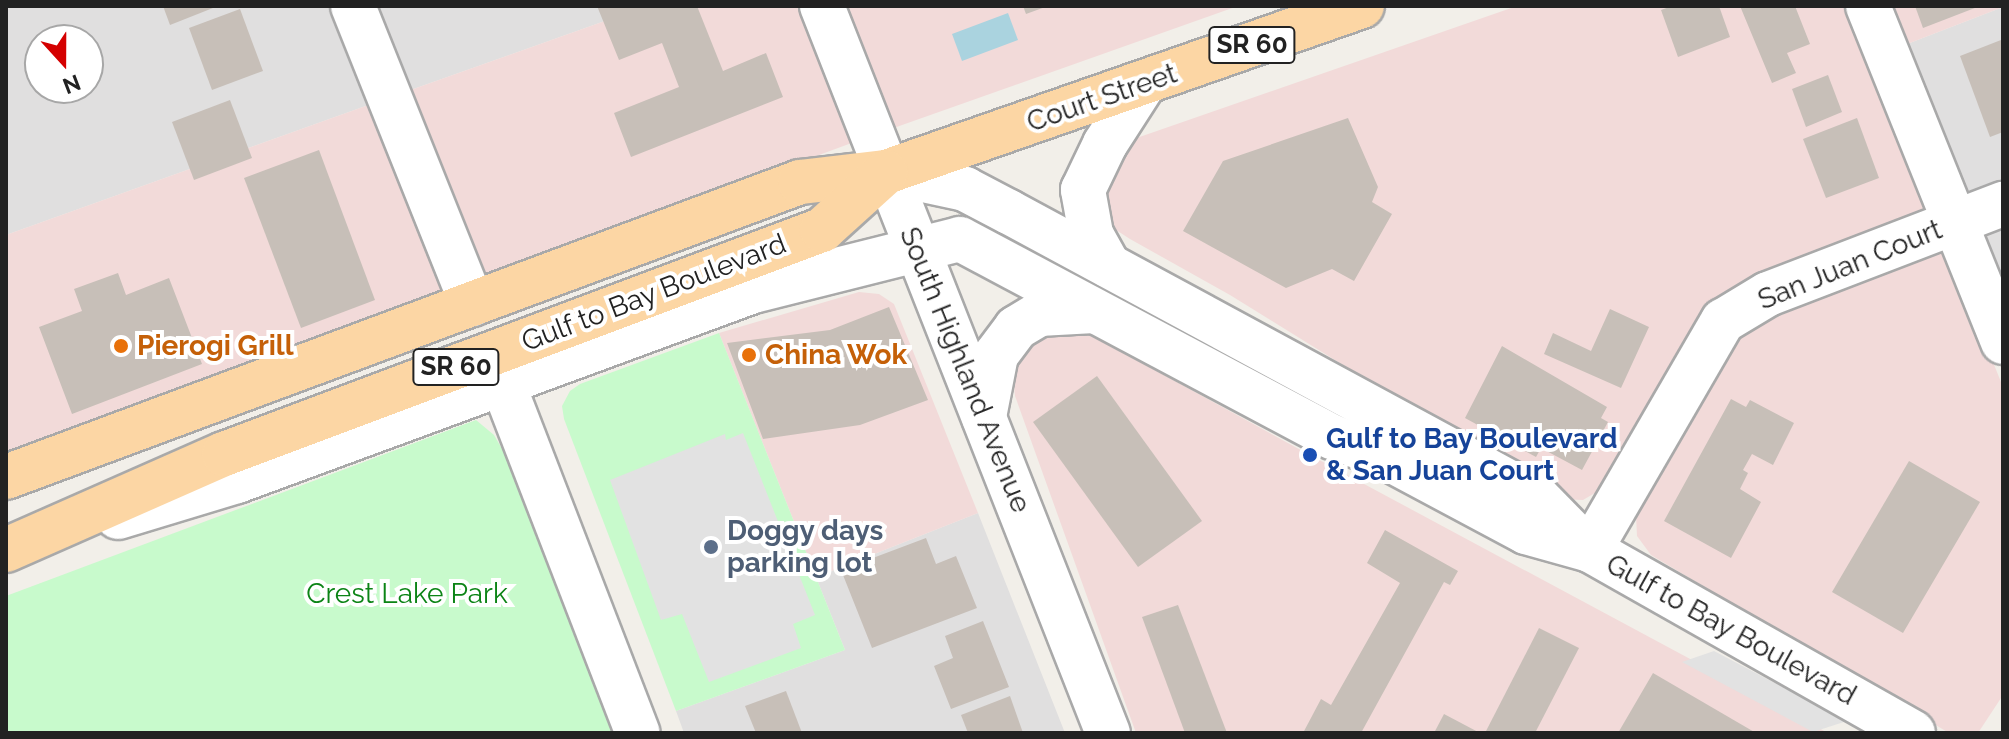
<!DOCTYPE html>
<style>
body{margin:0}
#map{position:relative;width:2009px;height:739px;overflow:hidden;background:#f2efe9;font-family:Raleway,sans-serif}
div>[style]{position:absolute}
.residential>*{inset:0;background:#e0dfdf}
.commercial>*{inset:0;background:#f2dad9}
.park>*{inset:0;background:#c8facc}
.parking>*{inset:0;background:#e2e2e2}
.water>*{inset:0;background:#aad3df}
.building>*{inset:0;background:#c7bfb8}
.roads{filter:drop-shadow(2px 0 #a9a9a9) drop-shadow(-2px 0 #a9a9a9) drop-shadow(0 2px #a9a9a9) drop-shadow(0 -2px #a9a9a9)}
.minor>*{height:44px;margin:-22px;padding:0 22px;transform-origin:22px;border-radius:22px;background:#fff}
.major>*{height:44px;margin:-22px;padding:0 22px;transform-origin:22px;border-radius:22px;background:#fcd6a4}
.dots>*{width:22px;height:22px;translate:-50% -50%;box-sizing:border-box;border:4px solid #fff;border-radius:50%}
span{translate:-50% -50%;white-space:nowrap;text-align:center;line-height:1.15;-webkit-text-stroke:8px #fff;paint-order:stroke}
.shield-label span{padding:2px 6px;background:#fff;border:2px solid;border-radius:6px;-webkit-text-stroke-width:0}
.shield-label{font-size:26px;color:#222;font-weight:700}
.street-label{font-size:28px;color:#222}
.food-label{font-size:28px;color:#c56008;font-weight:700}
.left{translate:0 -50%;text-align:left}
.transit-label{font-size:28px;color:#164399;font-weight:700}
.service-label{font-size:28px;color:#4e5e75;font-weight:700}
.park-label{font-size:28px;color:#0c8416}
.frame{position:absolute;inset:0;border:8px solid #222;pointer-events:none}
.north{position:absolute;left:24px;top:24px;width:80px;height:80px;box-sizing:border-box;background:#fff;border:2px solid #a7a7a7;border-radius:50%;rotate:159deg;font-size:22px;font-weight:700;line-height:32px;text-align:center;color:#222}
.north::after{content:'';display:block;margin:auto;width:28px;height:36px;background:#d40000;clip-path:polygon(50% 0,100% 100%,50% 72%,0 100%)}
</style>
<div id="map">
<div class="residential">
<i style="clip-path:polygon(evenodd,6px 6px,335px 6px,374px 103px,6px 235px,6px 6px,40px 40px,88px 40px,88px 88px,40px 88px,40px 40px)"></i>
<i style="clip-path:polygon(371px 6px,647px 6px,405px 92px)"></i>
<i style="clip-path:polygon(2003px 7px,2003px 185px,1963px 199px,1902px 46px)"></i>
<i style="clip-path:polygon(2003px 224px,2003px 298px,1977px 234px)"></i>
<i style="clip-path:polygon(978px 513px,1065px 733px,684px 733px,676px 711px,845px 650px,816px 577px)"></i>
</div>
<div class="commercial">
<i style="clip-path:polygon(647px 6px,804px 6px,857px 141px,480px 280px,405px 92px)"></i>
<i style="clip-path:polygon(840px 6px,1238px 6px,888px 130px)"></i>
<i style="clip-path:polygon(1517px 6px,1850px 6px,1932px 211px,1761px 276px,1605px 487px,1583px 500px,1559px 499px,1230px 295px,1130px 239px,1110px 226px,1100px 194px,1128px 141px)"></i>
<i style="clip-path:polygon(1886px 6px,2003px 6px,2003px 7px,1902px 46px)"></i>
<i style="clip-path:polygon(374px 103px,449px 291px,6px 454px,6px 235px)"></i>
<i style="clip-path:polygon(1946px 245px,2003px 387px,2003px 695px,1978px 733px,1949px 733px,1651px 555px,1637px 536px,1636px 515px,1727px 348px,1744px 331px)"></i>
<i style="clip-path:polygon(859px 292px,879px 294px,894px 304px,978px 513px,816px 577px,719px 333px)"></i>
<i style="clip-path:polygon(1082px 330px,1297px 448px,1828px 733px,1136px 733px,1015px 396px,1012px 363px,1026px 343px,1045px 331px)"></i>
</div>
<div class="park">
<i style="clip-path:polygon(719px 333px,845px 650px,676px 711px,564px 419px,562px 406px,570px 391px,580px 384px)"></i>
<i style="clip-path:polygon(476px 420px,494px 435px,505px 454px,615px 733px,6px 733px,6px 596px)"></i>
</div>
<div class="parking">
<i style="clip-path:polygon(743px 433px,815px 615px,793px 624px,801px 648px,709px 682px,682px 614px,661px 620px,610px 480px,725px 434px,726px 440px)"></i>
<i style="clip-path:polygon(1714px 651px,1847px 721px,1813px 732px,1682px 662px)"></i>
</div>
<div class="water">
<i style="clip-path:polygon(1008px 13px,1018px 40px,962px 61px,952px 34px)"></i>
</div>
<div class="building">
<i style="clip-path:polygon(163px 6px,218px 6px,170px 25px)"></i>
<i style="clip-path:polygon(597px 6px,697px 6px,723px 71px,766px 53px,783px 97px,631px 157px,614px 113px,679px 87px,662px 43px,619px 60px)"></i>
<i style="clip-path:polygon(1023px 6px,1048px 6px,1026px 14px)"></i>
<i style="clip-path:polygon(1672px 6px,1719px 6px,1730px 37px,1678px 57px,1661px 10px)"></i>
<i style="clip-path:polygon(1740px 6px,1795px 6px,1810px 44px,1787px 53px,1796px 73px,1772px 83px)"></i>
<i style="clip-path:polygon(1915px 6px,1980px 6px,1923px 28px)"></i>
<i style="clip-path:polygon(240px 9px,263px 71px,212px 90px,189px 28px)"></i>
<i style="clip-path:polygon(2001px 40px,2003px 132px,1990px 137px,1960px 56px)"></i>
<i style="clip-path:polygon(1828px 75px,1842px 112px,1806px 127px,1792px 89px)"></i>
<i style="clip-path:polygon(230px 100px,252px 158px,194px 180px,172px 122px)"></i>
<i style="clip-path:polygon(1348px 118px,1378px 187px,1372px 202px,1392px 214px,1354px 281px,1332px 269px,1286px 288px,1183px 231px,1223px 161px)"></i>
<i style="clip-path:polygon(1857px 118px,1879px 178px,1826px 198px,1803px 139px)"></i>
<i style="clip-path:polygon(319px 150px,375px 300px,301px 328px,244px 178px)"></i>
<i style="clip-path:polygon(118px 273px,126px 295px,169px 278px,202px 364px,72px 414px,39px 327px,82px 311px,74px 289px)"></i>
<i style="clip-path:polygon(889px 307px,928px 400px,860px 425px,763px 439px,727px 343px,830px 330px)"></i>
<i style="clip-path:polygon(1610px 309px,1649px 327px,1621px 388px,1544px 354px,1553px 333px,1591px 351px)"></i>
<i style="clip-path:polygon(1502px 346px,1607px 407px,1601px 418px,1608px 422px,1582px 470px,1541px 448px,1536px 457px,1465px 418px)"></i>
<i style="clip-path:polygon(1097px 376px,1202px 521px,1138px 567px,1033px 422px)"></i>
<i style="clip-path:polygon(1731px 399px,1746px 407px,1750px 400px,1794px 423px,1773px 465px,1752px 454px,1743px 470px,1748px 473px,1740px 489px,1761px 502px,1731px 558px,1664px 521px)"></i>
<i style="clip-path:polygon(1909px 461px,1980px 502px,1903px 633px,1832px 592px)"></i>
<i style="clip-path:polygon(1385px 530px,1458px 571px,1450px 585px,1444px 582px,1361px 733px,1303px 733px,1321px 699px,1331px 705px,1400px 583px,1367px 563px)"></i>
<i style="clip-path:polygon(926px 538px,936px 564px,956px 556px,977px 608px,872px 648px,841px 570px)"></i>
<i style="clip-path:polygon(1178px 605px,1227px 733px,1185px 733px,1142px 617px)"></i>
<i style="clip-path:polygon(983px 621px,1009px 687px,951px 709px,934px 666px,953px 658px,945px 636px)"></i>
<i style="clip-path:polygon(1539px 628px,1579px 648px,1535px 733px,1485px 733px)"></i>
<i style="clip-path:polygon(1653px 673px,1756px 733px,1618px 733px)"></i>
<i style="clip-path:polygon(786px 691px,802px 733px,756px 733px,745px 706px)"></i>
<i style="clip-path:polygon(1010px 696px,1023px 733px,968px 733px,961px 715px)"></i>
<i style="clip-path:polygon(1444px 714px,1480px 733px,1434px 733px)"></i>
</div>
<div class="roads">
<div class="minor">
<i style="left:353px;top:6px;width:321px;rotate:68.2deg"></i>
<i style="left:822px;top:6px;width:781px;rotate:68.53deg"></i>
<i style="left:1868px;top:6px;width:362px;rotate:68.1deg"></i>
<i style="left:886px;top:172px;width:81px;rotate:12.1deg"></i>
<i style="left:965px;top:189px;width:50px;rotate:27.6deg"></i>
<i style="left:1009px;top:212px;width:601px;rotate:28.4deg"></i>
<i style="left:1538px;top:498px;width:71px;rotate:45.6deg"></i>
<i style="left:1108px;top:265px;width:35px;rotate:-119deg"></i>
<i style="left:1091px;top:234px;width:45px;rotate:-100.3deg"></i>
<i style="left:1083px;top:190px;width:51px;rotate:-64.4deg"></i>
<i style="left:1105px;top:144px;width:70px;rotate:-57.2deg"></i>
<i style="left:503px;top:384px;width:374px;rotate:68.9deg"></i>
<i style="left:984px;top:417px;width:63px;rotate:-79deg"></i>
<i style="left:996px;top:355px;width:34px;rotate:-53deg"></i>
<i style="left:1016px;top:328px;width:27px;rotate:-31deg"></i>
<i style="left:1039px;top:314px;width:55px;rotate:-3.1deg"></i>
<i style="left:118px;top:517px;width:124px;rotate:-16.8deg"></i>
<i style="left:237px;top:481px;width:550px;rotate:-20.21deg"></i>
<i style="left:753px;top:291px;width:213px;rotate:-14.1deg"></i>
<i style="left:960px;top:239px;width:421px;rotate:28deg"></i>
<i style="left:1332px;top:437px;width:53px;rotate:19.8deg"></i>
<i style="left:1382px;top:455px;width:163px;rotate:28.1deg"></i>
<i style="left:1526px;top:532px;width:66px;rotate:15.7deg"></i>
<i style="left:1590px;top:550px;width:371px;rotate:29.5deg"></i>
<i style="left:1590px;top:550px;width:265px;rotate:-59.9deg"></i>
<i style="left:1723px;top:321px;width:52px;rotate:-31deg"></i>
<i style="left:1768px;top:294px;width:252px;rotate:-21deg"></i>
</div>
<div class="major">
<i style="left:6px;top:477px;width:847px;rotate:-20.38deg"></i>
<i style="left:800px;top:182px;width:87px;rotate:-6.6deg"></i>
<i style="left:886px;top:172px;width:504px;rotate:-19.23deg"></i>
<i style="left:6px;top:550px;width:238px;rotate:-23.8deg"></i>
<i style="left:224px;top:454px;width:639px;rotate:-20.54deg"></i>
<i style="left:822px;top:230px;width:86px;rotate:-42.2deg"></i>
</div>
</div>
<div class="dots">
<i style="left:121px;top:346px;background:#e8710a"></i>
<i style="left:749px;top:355px;background:#e8710a"></i>
<i style="left:1310px;top:455px;background:#1a4fb4"></i>
<i style="left:711px;top:547px;background:#5c6f8a"></i>
</div>
<div class="shield-label">
<span style="left:1252px;top:45px">SR 60</span>
<span style="left:456px;top:367px">SR 60</span>
</div>
<div class="street-label">
<span style="left:1102px;top:98px;rotate:-19deg">Court Street</span>
<span style="left:1850px;top:265px;rotate:-22deg">San Juan Court</span>
<span style="left:654px;top:293px;rotate:-21deg">Gulf to Bay Boulevard</span>
<span style="left:965px;top:370px;rotate:68deg">South Highland Avenue</span>
<span style="left:1731px;top:630px;rotate:29deg">Gulf to Bay Boulevard</span>
</div>
<div class="food-label">
<span class="left" style="left:137px;top:346px">Pierogi Grill</span>
<span class="left" style="left:765px;top:355px">China Wok</span>
</div>
<div class="transit-label">
<span class="left" style="left:1326px;top:455px">Gulf to Bay Boulevard<br>&amp; San Juan Court</span>
</div>
<div class="service-label">
<span class="left" style="left:727px;top:547px">Doggy days<br>parking lot</span>
</div>
<div class="park-label">
<span style="left:407px;top:594px">Crest Lake Park</span>
</div>
<div class="frame"></div>
<div class="north">N</div>
</div>
